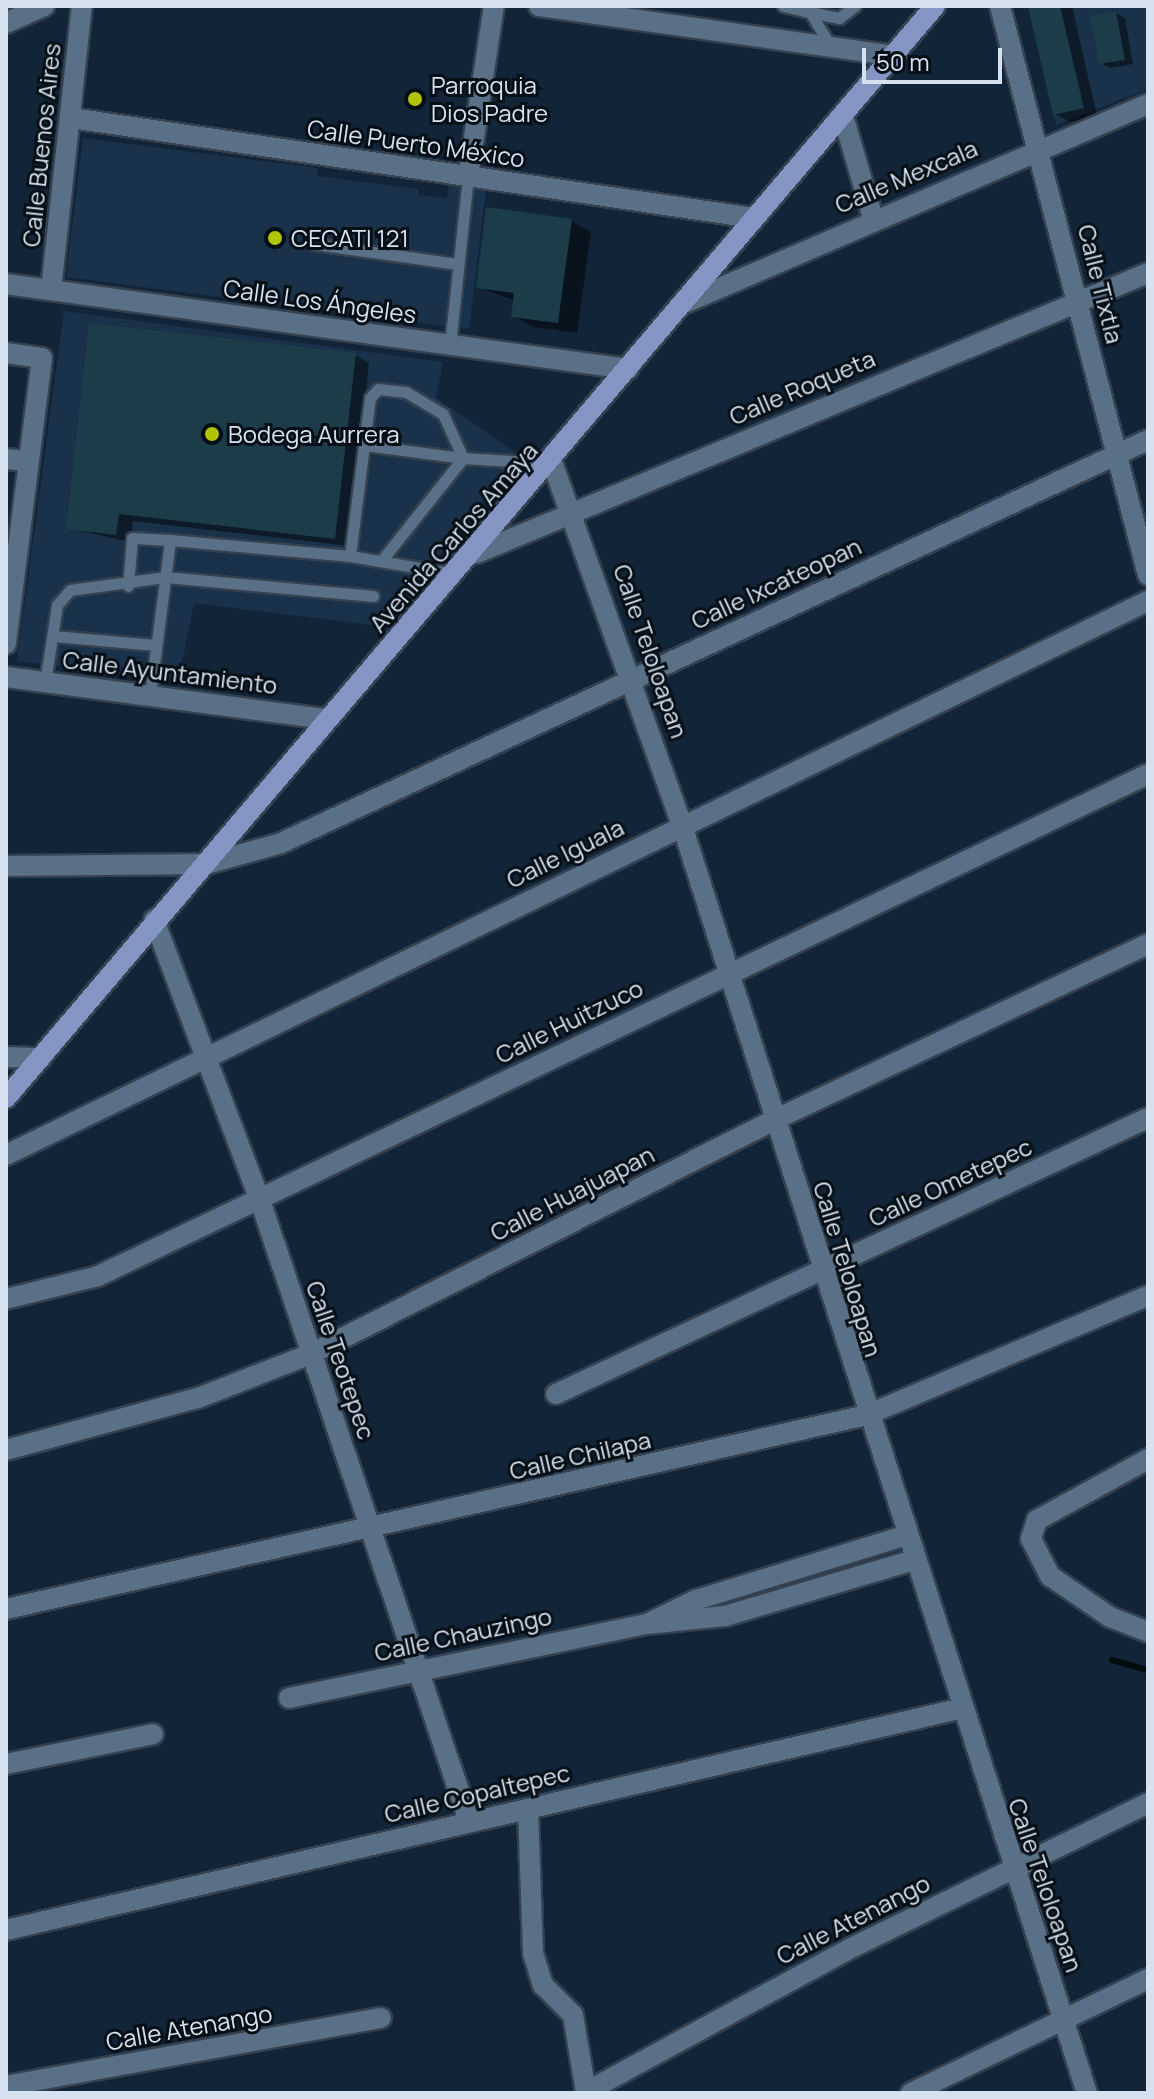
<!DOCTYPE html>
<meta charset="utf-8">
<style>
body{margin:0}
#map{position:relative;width:1154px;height:2099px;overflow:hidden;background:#122538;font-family:Manrope,sans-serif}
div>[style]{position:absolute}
.built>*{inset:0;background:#1a3249}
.shadow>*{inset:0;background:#0007}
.stream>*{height:6px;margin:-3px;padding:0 3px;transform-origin:3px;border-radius:3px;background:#020c0c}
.building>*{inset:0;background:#1b3c48}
.roads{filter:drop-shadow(2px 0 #334150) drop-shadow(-2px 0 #334150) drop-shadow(0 2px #334150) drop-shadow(0 -2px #334150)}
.lane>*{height:11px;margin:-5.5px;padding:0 5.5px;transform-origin:5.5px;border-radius:5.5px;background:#5a7086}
.street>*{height:20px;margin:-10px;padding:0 10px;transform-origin:10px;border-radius:10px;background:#5a7086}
.secondary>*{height:20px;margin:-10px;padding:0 10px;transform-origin:10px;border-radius:10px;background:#5a7086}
.primary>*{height:20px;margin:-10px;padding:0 10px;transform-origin:10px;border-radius:10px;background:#8494c3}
.dots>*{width:22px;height:22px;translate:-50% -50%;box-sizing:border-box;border:4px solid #060e16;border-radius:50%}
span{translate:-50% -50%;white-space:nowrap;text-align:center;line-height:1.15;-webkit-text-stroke:6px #060e16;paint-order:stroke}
.poi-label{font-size:24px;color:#d6e2ef}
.left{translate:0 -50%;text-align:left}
.street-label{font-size:24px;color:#d6e2ef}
.frame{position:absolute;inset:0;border:8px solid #d6e2ef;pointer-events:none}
.scale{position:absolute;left:862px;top:48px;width:140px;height:36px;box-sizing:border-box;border:4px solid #d6e2ef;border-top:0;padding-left:10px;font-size:24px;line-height:28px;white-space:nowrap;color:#d6e2ef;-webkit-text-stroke:6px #060e16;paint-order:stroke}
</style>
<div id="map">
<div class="built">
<i style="clip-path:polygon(1028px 6px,1148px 6px,1148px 89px,1056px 125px)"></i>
<i style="clip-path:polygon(83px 138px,317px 168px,317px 176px,418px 189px,418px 195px,447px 198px,449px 185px,486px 189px,469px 329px,66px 277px)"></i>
<i style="clip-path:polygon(64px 311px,443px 362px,436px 398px,521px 456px,381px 626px,194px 603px,178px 681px,17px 661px)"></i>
</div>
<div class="shadow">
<i style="clip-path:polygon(1030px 6px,1072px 6px,1097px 116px,1070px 122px,1055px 114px)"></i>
<i style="clip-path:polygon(1116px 13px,1125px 18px,1133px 64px,1110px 68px,1101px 63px)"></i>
<i style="clip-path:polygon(571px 221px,591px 232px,577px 333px,533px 327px,513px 316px,515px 301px,478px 287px)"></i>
<i style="clip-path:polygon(355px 355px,369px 363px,350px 546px,133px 521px,130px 542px,68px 528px)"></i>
</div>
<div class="stream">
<i style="left:1112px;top:1660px;width:37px;rotate:16deg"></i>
</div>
<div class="building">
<i style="clip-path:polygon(1028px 6px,1060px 6px,1084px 108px,1053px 115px)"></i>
<i style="clip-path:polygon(1116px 11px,1125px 60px,1099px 64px,1090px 16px)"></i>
<i style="clip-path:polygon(486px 207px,572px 219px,558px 323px,511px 317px,514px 293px,476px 288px)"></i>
<i style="clip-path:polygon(89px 323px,356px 353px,335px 539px,119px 514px,116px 535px,66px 529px)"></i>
</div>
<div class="roads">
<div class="lane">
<i style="left:783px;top:6px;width:28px;rotate:13deg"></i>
<i style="left:810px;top:12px;width:39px;rotate:59deg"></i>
<i style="left:810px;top:12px;width:30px;rotate:12deg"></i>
<i style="left:839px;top:18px;width:20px;rotate:-37deg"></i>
<i style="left:315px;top:244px;width:144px;rotate:8deg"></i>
<i style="left:450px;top:345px;width:169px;rotate:-83.9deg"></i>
<i style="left:365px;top:445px;width:99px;rotate:7.6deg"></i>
<i style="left:463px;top:458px;width:132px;rotate:128.5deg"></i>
<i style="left:350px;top:556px;width:159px;rotate:-82.8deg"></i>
<i style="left:370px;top:398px;width:12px;rotate:-48deg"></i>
<i style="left:378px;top:389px;width:28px;rotate:6deg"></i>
<i style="left:406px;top:392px;width:43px;rotate:30.7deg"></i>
<i style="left:443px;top:414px;width:48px;rotate:65.6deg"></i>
<i style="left:463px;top:458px;width:82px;rotate:3.5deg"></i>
<i style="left:128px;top:586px;width:48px;rotate:-85.2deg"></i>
<i style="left:132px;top:538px;width:38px;rotate:3deg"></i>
<i style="left:53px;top:636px;width:103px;rotate:5deg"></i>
<i style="left:45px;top:682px;width:78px;rotate:-81.1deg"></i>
<i style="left:57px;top:605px;width:20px;rotate:-49deg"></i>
<i style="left:70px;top:590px;width:96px;rotate:-7.8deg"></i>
<i style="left:165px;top:577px;width:209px;rotate:5.2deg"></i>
<i style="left:150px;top:695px;width:156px;rotate:-82.6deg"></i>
<i style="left:170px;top:540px;width:181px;rotate:5.1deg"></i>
<i style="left:350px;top:556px;width:107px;rotate:9.7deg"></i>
</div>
<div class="street">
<i style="left:539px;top:6px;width:359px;rotate:8deg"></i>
<i style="left:1000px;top:6px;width:588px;rotate:75.42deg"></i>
<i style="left:6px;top:23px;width:42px;rotate:-24.1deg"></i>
<i style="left:843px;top:116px;width:106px;rotate:73.6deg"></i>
<i style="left:71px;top:118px;width:690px;rotate:8.33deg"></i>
<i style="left:468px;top:177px;width:173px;rotate:-81.4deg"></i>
<i style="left:6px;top:284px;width:628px;rotate:7.78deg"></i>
<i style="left:51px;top:290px;width:286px;rotate:-83.8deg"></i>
<i style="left:687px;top:302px;width:502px;rotate:-23.24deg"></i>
<i style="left:6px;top:353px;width:36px;rotate:8deg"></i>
<i style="left:42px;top:358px;width:288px;rotate:97.2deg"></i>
<i style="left:6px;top:459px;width:22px;rotate:5deg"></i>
<i style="left:477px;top:553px;width:727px;rotate:-22.65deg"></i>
<i style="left:6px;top:866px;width:200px;rotate:-0.6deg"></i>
<i style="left:206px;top:864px;width:78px;rotate:-15.6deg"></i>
<i style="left:281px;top:843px;width:956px;rotate:-24.93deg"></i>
<i style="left:154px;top:920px;width:299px;rotate:69.3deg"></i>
<i style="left:260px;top:1200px;width:655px;rotate:71.4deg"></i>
<i style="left:6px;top:1057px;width:35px;rotate:2deg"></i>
<i style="left:6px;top:1155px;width:1269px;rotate:-25.88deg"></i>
<i style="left:6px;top:1299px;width:95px;rotate:-14deg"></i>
<i style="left:98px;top:1276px;width:1164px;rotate:-25.55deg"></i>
<i style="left:556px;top:1394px;width:653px;rotate:-25deg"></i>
<i style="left:6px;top:1450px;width:199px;rotate:-15.2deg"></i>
<i style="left:198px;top:1398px;width:121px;rotate:-21.3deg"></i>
<i style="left:311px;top:1354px;width:519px;rotate:-26.81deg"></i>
<i style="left:774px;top:1120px;width:413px;rotate:-25.2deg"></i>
<i style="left:1148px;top:1459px;width:127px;rotate:151.2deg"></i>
<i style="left:1037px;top:1520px;width:20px;rotate:108deg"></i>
<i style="left:1031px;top:1539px;width:42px;rotate:62.8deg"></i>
<i style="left:1050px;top:1576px;width:73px;rotate:34.3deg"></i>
<i style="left:1110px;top:1617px;width:41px;rotate:21.5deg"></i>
<i style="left:6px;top:1609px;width:883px;rotate:-12.7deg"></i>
<i style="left:867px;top:1415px;width:305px;rotate:-23deg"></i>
<i style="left:647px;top:1624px;width:55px;rotate:-26.1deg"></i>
<i style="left:696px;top:1600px;width:221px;rotate:-17.1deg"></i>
<i style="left:289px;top:1698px;width:366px;rotate:-11.7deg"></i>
<i style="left:647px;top:1624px;width:78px;rotate:-5.9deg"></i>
<i style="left:725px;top:1616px;width:197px;rotate:-16.5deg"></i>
<i style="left:6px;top:1764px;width:150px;rotate:-11.5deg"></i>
<i style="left:528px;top:1809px;width:144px;rotate:88deg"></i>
<i style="left:533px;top:1953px;width:34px;rotate:73deg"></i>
<i style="left:543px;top:1985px;width:42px;rotate:45deg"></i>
<i style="left:573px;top:2015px;width:79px;rotate:80.5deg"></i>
<i style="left:6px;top:1930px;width:978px;rotate:-13.06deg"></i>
<i style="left:6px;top:2086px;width:381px;rotate:-10.3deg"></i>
<i style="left:586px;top:2092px;width:299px;rotate:-28.5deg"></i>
<i style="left:849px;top:1949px;width:333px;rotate:-26deg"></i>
<i style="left:911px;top:2093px;width:263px;rotate:-25.7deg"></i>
</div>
<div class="secondary">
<i style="left:552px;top:462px;width:386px;rotate:70.3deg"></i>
<i style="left:682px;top:825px;width:1331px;rotate:72.29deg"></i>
<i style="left:6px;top:677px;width:323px;rotate:7.5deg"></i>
</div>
<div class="primary">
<i style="left:6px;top:1098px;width:1434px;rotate:-49.61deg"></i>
</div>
</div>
<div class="dots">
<i style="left:415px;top:99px;background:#afc505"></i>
<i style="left:275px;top:238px;background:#afc505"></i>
<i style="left:212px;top:434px;background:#afc505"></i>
</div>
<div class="poi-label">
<span class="left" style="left:431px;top:99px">Parroquia<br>Dios Padre</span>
<span class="left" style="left:291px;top:238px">CECATI 121</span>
<span class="left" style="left:228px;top:434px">Bodega Aurrera</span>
</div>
<div class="street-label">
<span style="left:416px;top:143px;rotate:8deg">Calle Puerto México</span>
<span style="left:41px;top:145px;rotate:-84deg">Calle Buenos Aires</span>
<span style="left:906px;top:176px;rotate:-23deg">Calle Mexcala</span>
<span style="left:1101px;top:284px;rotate:76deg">Calle Tixtla</span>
<span style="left:320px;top:301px;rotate:8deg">Calle Los Ángeles</span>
<span style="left:802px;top:387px;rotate:-23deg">Calle Roqueta</span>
<span style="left:453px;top:537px;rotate:-49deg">Avenida Carlos Amaya</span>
<span style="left:776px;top:583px;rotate:-25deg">Calle Ixcateopan</span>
<span style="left:651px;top:651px;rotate:71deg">Calle Teloloapan</span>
<span style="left:170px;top:672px;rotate:7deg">Calle Ayuntamiento</span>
<span style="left:565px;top:853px;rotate:-26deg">Calle Iguala</span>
<span style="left:569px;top:1021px;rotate:-26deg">Calle Huitzuco</span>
<span style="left:950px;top:1182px;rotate:-25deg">Calle Ometepec</span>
<span style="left:572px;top:1193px;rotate:-27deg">Calle Huajuapan</span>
<span style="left:848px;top:1269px;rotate:73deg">Calle Teloloapan</span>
<span style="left:341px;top:1360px;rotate:71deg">Calle Teotepec</span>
<span style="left:580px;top:1455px;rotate:-13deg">Calle Chilapa</span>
<span style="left:463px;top:1634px;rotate:-12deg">Calle Chauzingo</span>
<span style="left:477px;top:1793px;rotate:-13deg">Calle Copaltepec</span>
<span style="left:1046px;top:1885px;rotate:71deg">Calle Teloloapan</span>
<span style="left:853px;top:1919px;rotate:-27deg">Calle Atenango</span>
<span style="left:189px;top:2027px;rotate:-10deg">Calle Atenango</span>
</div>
<div class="frame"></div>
<div class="scale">50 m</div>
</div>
